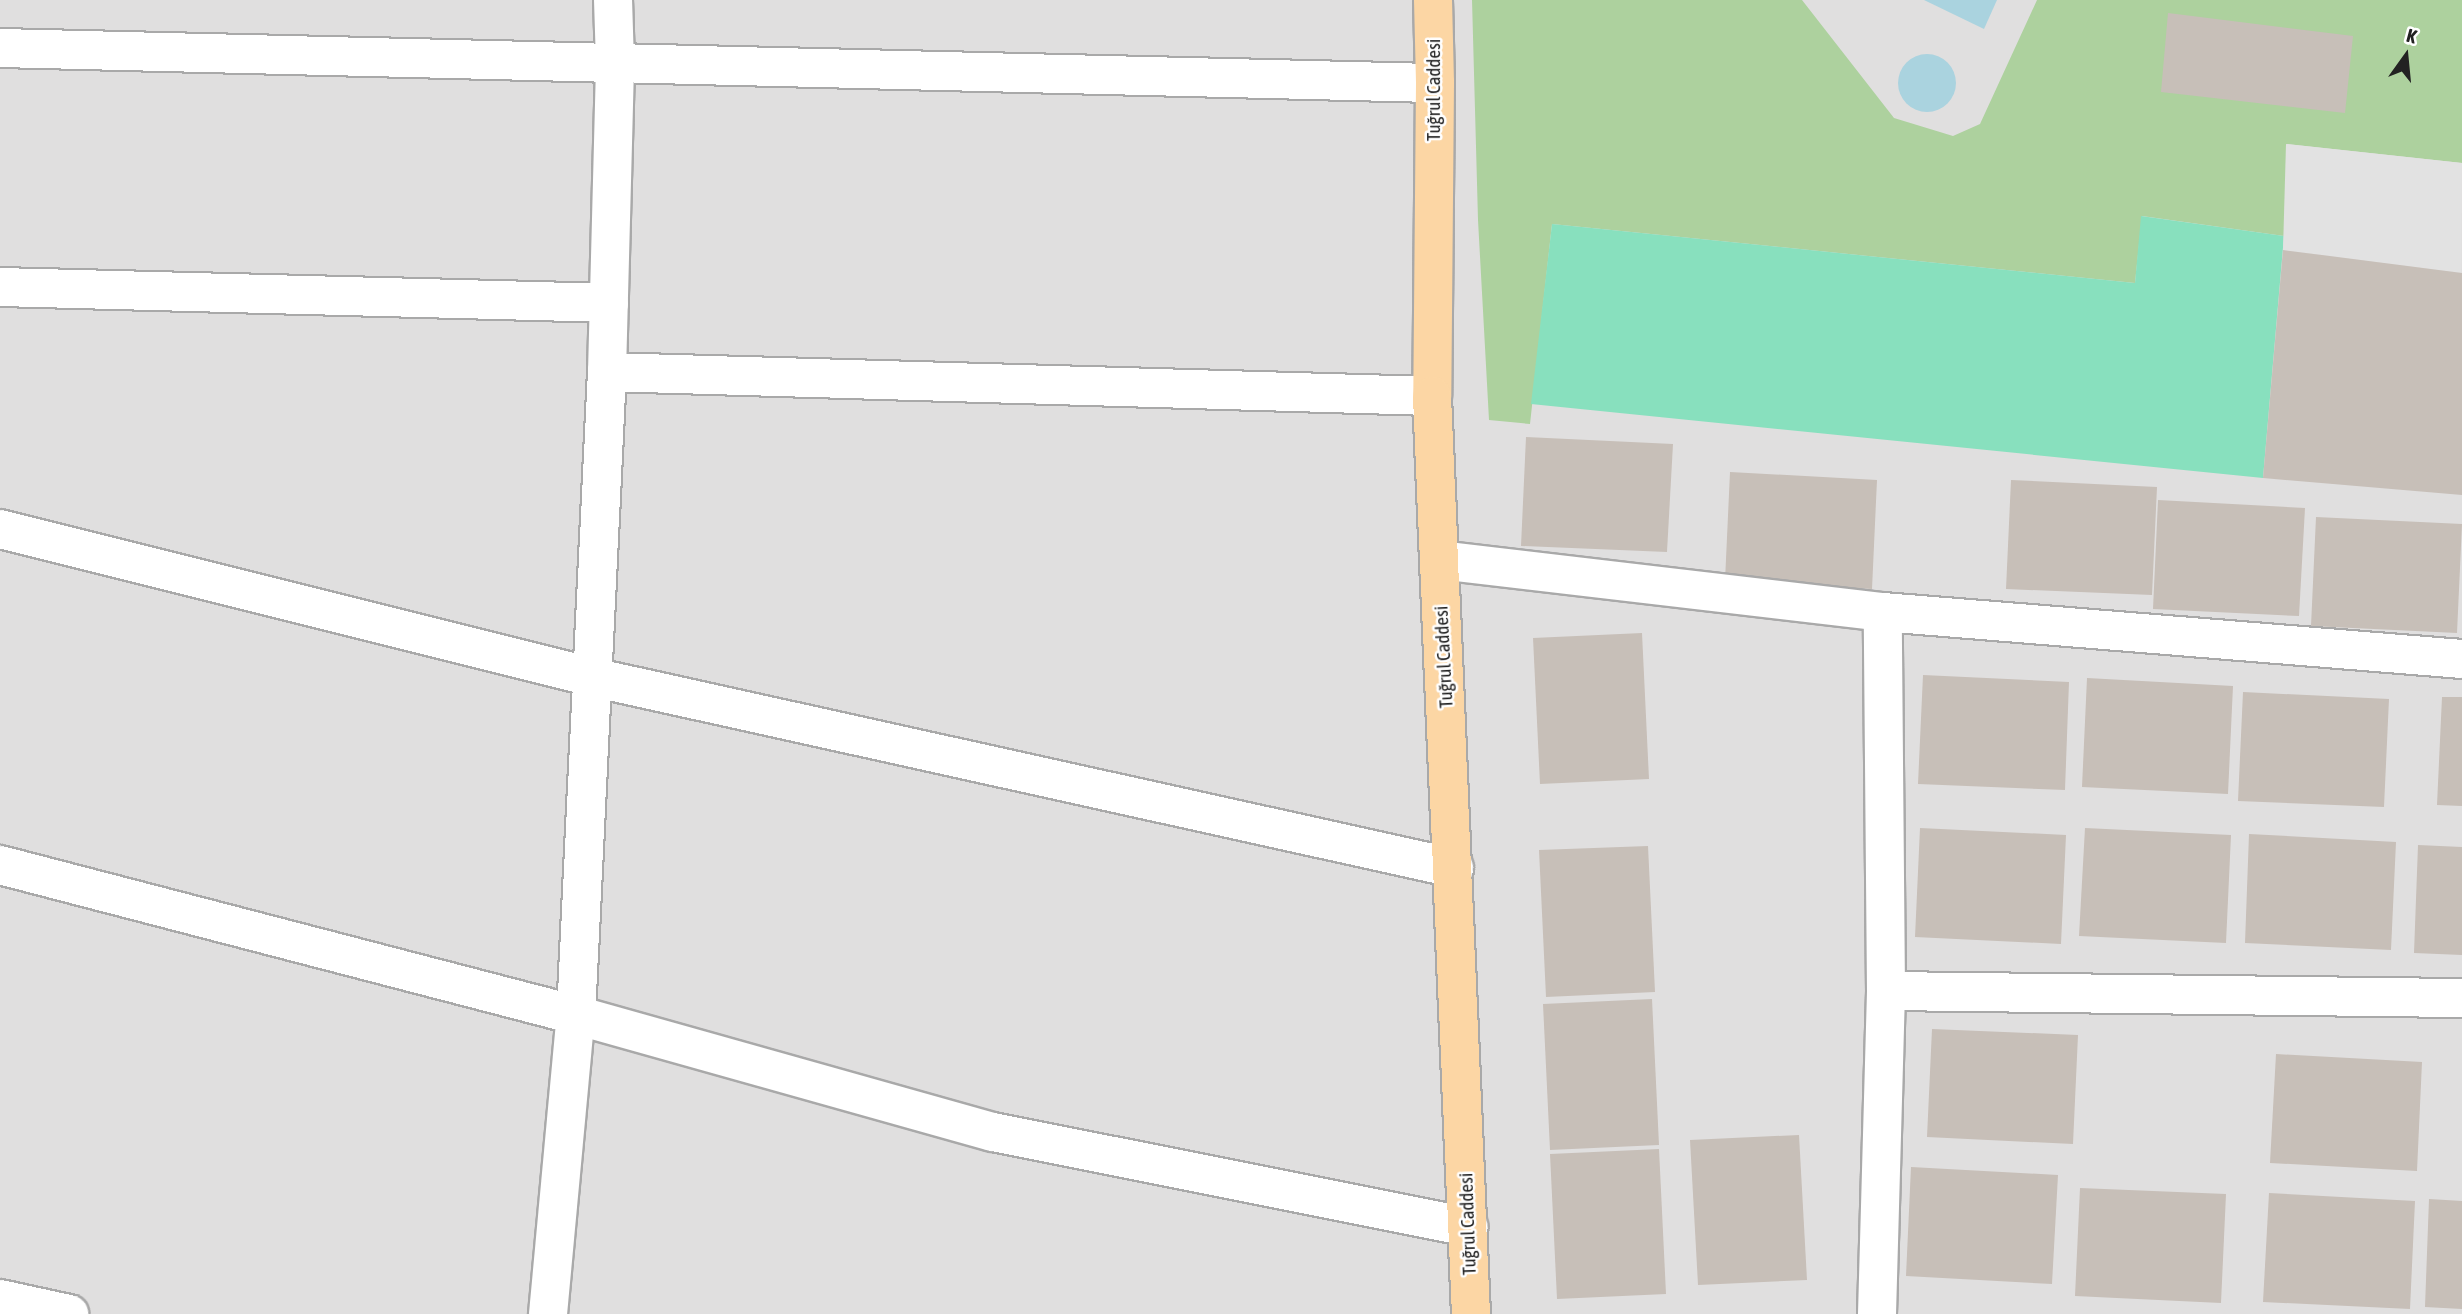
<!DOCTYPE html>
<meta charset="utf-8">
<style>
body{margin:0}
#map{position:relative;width:2462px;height:1314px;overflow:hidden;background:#f2efe9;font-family:"Asap Condensed",sans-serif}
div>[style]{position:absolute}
.residential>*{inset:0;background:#e0dfdf}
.forest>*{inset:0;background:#add19e}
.pitch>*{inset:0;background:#88e0be}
.parking>*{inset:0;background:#e2e2e2}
.water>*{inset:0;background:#aad3df}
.round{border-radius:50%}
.building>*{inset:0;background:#c7bfb8}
.roads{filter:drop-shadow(2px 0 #a9a9a9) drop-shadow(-2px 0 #a9a9a9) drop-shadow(0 2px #a9a9a9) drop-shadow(0 -2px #a9a9a9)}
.minor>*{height:38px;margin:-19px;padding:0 19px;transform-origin:19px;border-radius:19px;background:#fff}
.major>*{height:38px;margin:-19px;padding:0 19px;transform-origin:19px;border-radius:19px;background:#fcd6a4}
span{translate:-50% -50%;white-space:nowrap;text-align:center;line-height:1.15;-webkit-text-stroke:5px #fff;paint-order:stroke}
.street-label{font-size:19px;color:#222}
.north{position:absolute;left:2371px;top:21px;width:70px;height:70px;-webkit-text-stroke:5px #fff;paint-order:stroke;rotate:15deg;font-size:19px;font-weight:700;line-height:28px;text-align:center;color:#222}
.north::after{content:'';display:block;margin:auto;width:24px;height:32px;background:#222;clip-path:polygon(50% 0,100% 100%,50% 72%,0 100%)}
</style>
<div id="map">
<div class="residential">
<i style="clip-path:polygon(0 0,2462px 0,2462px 1314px,0 1314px)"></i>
</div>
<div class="forest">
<i style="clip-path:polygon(1472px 0,1802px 0,1894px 118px,1953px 136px,1980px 124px,2037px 0,2462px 0,2462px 163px,2287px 144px,2284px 236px,2142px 216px,2135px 283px,1552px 224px,1530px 424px,1489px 420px,1478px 220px)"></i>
</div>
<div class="pitch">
<i style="clip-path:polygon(2141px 216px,2284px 236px,2263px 478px,1531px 404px,1552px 224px,2135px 283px)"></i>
</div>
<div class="parking">
<i style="clip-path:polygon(2286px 144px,2462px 163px,2461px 273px,2283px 250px)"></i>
</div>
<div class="water">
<i style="clip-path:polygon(1924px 0,1997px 0,1984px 29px)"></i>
<i class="round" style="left:1898px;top:54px;width:58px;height:58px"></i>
</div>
<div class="building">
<i style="clip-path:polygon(2168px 13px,2353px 36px,2345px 113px,2161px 92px)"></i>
<i style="clip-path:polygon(2283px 250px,2462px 273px,2462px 495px,2263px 478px)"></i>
<i style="clip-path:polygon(1526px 437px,1673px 444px,1667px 552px,1521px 546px)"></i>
<i style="clip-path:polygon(1730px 472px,1877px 480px,1872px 589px,1725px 581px)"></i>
<i style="clip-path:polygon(2011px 480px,2157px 487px,2152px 595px,2006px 589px)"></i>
<i style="clip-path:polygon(2158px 500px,2305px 508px,2299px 616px,2153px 609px)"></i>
<i style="clip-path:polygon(2316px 517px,2462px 524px,2457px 633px,2311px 626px)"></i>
<i style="clip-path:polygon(1642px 633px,1649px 779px,1540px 784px,1533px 638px)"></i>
<i style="clip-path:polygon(1923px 675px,2069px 682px,2065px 790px,1918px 784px)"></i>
<i style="clip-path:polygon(2087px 678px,2233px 686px,2228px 794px,2082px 787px)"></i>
<i style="clip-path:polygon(2243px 692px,2389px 699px,2384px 807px,2238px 801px)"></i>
<i style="clip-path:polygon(2442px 697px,2462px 697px,2462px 806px,2437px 805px)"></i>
<i style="clip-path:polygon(1920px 828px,2066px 835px,2061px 944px,1915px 937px)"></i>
<i style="clip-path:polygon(2085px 828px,2231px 835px,2226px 943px,2079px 936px)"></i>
<i style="clip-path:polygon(2249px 834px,2396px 842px,2391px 950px,2245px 943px)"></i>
<i style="clip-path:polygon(2418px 845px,2462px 847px,2462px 955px,2414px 953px)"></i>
<i style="clip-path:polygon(1648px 846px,1655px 992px,1546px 997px,1539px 850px)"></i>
<i style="clip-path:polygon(1652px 999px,1659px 1145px,1550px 1150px,1543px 1004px)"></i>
<i style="clip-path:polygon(1932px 1029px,2078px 1035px,2073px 1144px,1927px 1137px)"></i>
<i style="clip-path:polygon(2276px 1054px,2422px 1062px,2417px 1171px,2270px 1163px)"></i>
<i style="clip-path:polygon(1799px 1135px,1807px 1280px,1698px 1285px,1690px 1140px)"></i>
<i style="clip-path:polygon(1659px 1149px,1666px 1294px,1557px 1299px,1550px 1154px)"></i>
<i style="clip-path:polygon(1911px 1167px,2058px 1175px,2052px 1284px,1906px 1276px)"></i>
<i style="clip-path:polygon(2080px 1188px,2226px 1194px,2221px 1303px,2075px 1296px)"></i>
<i style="clip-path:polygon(2269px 1193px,2415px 1201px,2410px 1309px,2263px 1302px)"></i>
<i style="clip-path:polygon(2429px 1199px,2462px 1201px,2462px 1309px,2425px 1307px)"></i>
</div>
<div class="roads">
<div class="minor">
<i style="left:0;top:48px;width:1435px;rotate:1.4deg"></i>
<i style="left:0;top:287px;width:609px;rotate:1.5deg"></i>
<i style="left:607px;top:372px;width:825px;rotate:1.67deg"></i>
<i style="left:0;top:529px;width:610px;rotate:14.04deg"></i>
<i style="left:592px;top:677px;width:883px;rotate:12.49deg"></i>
<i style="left:1440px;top:560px;width:446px;rotate:6.7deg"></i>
<i style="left:1883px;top:612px;width:581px;rotate:4.64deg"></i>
<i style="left:0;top:865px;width:595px;rotate:14.6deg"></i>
<i style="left:576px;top:1015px;width:433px;rotate:15.7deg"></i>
<i style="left:993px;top:1132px;width:485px;rotate:11.3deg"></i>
<i style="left:1886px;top:991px;width:576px;rotate:0.7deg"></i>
<i style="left:0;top:1299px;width:71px;rotate:12.3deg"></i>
<i style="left:548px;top:1314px;width:300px;rotate:-84.7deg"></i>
<i style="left:576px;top:1015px;width:644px;rotate:-87.24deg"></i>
<i style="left:607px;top:372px;width:309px;rotate:-88.5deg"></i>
<i style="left:615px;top:63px;width:63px;rotate:-91.8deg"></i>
<i style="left:1877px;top:1314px;width:323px;rotate:-88.4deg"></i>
<i style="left:1886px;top:991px;width:379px;rotate:-90.5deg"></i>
</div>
<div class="major">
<i style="left:1433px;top:0;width:83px;rotate:88.6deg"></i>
<i style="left:1435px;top:83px;width:313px;rotate:90.5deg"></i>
<i style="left:1432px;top:396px;width:919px;rotate:87.57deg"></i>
</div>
</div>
<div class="street-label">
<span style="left:1434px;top:90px;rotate:-90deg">Tuğrul Caddesi</span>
<span style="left:1444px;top:657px;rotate:-93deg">Tuğrul Caddesi</span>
<span style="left:1468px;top:1224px;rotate:-92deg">Tuğrul Caddesi</span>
</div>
<div class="north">K</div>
</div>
